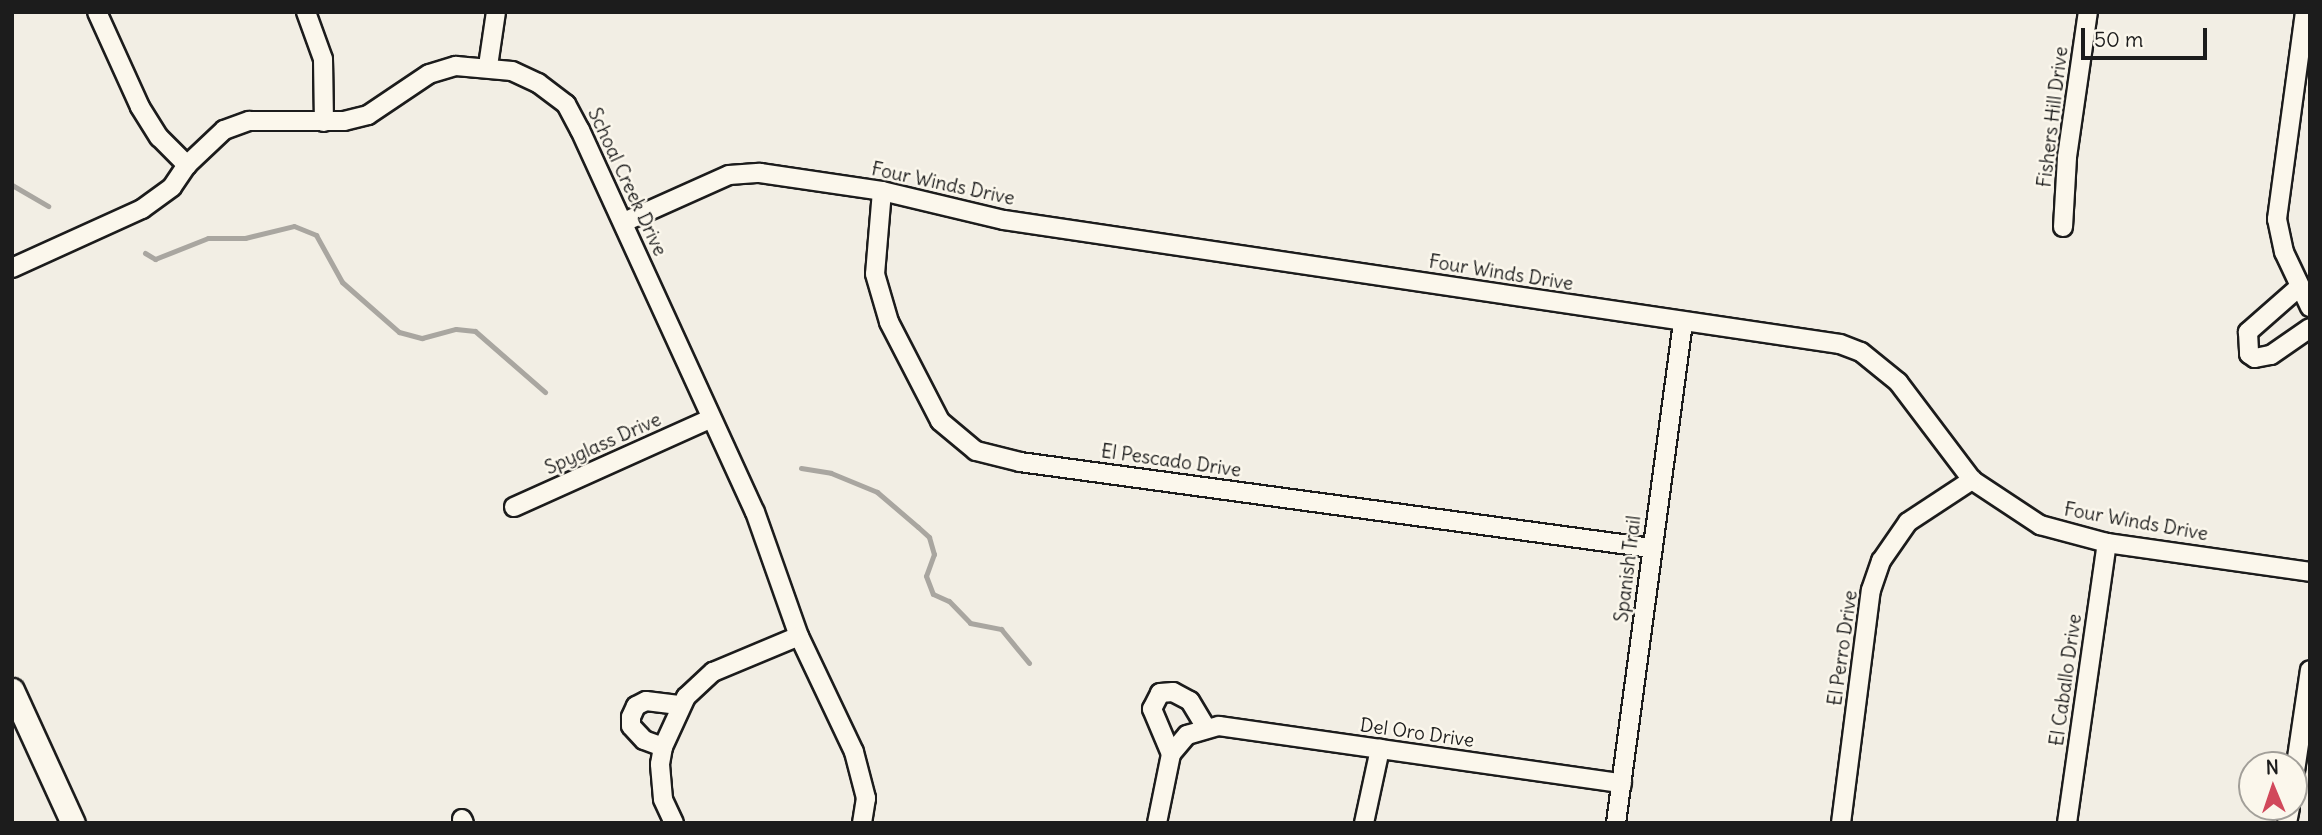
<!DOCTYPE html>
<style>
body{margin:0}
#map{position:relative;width:2322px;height:835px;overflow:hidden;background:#f2eee4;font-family:Delius,sans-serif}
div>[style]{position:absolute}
.stream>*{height:5px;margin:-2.5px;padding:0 2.5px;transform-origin:2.5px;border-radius:2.5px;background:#a9a6a0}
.roads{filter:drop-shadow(2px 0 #1c1c1c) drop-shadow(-2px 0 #1c1c1c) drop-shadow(0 2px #1c1c1c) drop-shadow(0 -2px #1c1c1c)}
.minor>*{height:18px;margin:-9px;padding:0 9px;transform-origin:9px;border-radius:9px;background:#fbf7ec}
.major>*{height:23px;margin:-11.5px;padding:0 11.5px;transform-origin:11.5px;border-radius:11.5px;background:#fbf7ec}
span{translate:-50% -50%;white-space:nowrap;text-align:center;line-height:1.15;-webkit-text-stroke:5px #fbf7ec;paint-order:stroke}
.street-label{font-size:19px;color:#1c1c1c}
.frame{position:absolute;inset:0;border:14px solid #1c1c1c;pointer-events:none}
.north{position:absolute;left:2238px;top:751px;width:70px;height:70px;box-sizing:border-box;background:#fbf7ec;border:2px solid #a29f99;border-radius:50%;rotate:358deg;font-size:19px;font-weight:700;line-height:28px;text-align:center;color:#1c1c1c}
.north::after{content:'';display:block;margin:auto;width:24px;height:32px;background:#d1495b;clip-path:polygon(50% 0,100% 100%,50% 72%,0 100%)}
.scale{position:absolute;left:2081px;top:28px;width:126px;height:32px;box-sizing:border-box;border:4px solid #1c1c1c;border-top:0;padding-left:9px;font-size:21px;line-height:24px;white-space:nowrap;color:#1c1c1c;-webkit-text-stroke:5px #fbf7ec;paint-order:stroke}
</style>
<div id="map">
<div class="stream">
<i style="left:12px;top:185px;width:42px;rotate:30.3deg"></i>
<i style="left:145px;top:253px;width:12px;rotate:31deg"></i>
<i style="left:155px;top:259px;width:57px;rotate:-21.6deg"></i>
<i style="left:208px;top:238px;width:37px"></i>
<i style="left:245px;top:238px;width:50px;rotate:-13.8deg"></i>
<i style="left:294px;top:226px;width:24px;rotate:22deg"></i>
<i style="left:316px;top:235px;width:54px;rotate:61deg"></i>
<i style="left:342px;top:282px;width:76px;rotate:41.3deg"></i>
<i style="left:399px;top:332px;width:24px;rotate:15deg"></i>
<i style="left:422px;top:338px;width:35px;rotate:-15deg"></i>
<i style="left:456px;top:329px;width:19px;rotate:6deg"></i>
<i style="left:475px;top:331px;width:93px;rotate:41.1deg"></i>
<i style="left:801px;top:468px;width:30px;rotate:9deg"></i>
<i style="left:831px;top:473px;width:50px;rotate:22.4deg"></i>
<i style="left:877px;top:492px;width:54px;rotate:40.5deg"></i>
<i style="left:918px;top:527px;width:15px;rotate:42deg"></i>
<i style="left:929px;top:537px;width:18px;rotate:74deg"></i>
<i style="left:934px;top:554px;width:23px;rotate:110deg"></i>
<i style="left:926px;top:576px;width:19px;rotate:69deg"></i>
<i style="left:933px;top:594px;width:17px;rotate:24deg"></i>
<i style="left:949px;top:601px;width:30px;rotate:46deg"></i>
<i style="left:970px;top:623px;width:32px;rotate:11deg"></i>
<i style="left:1001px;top:629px;width:44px;rotate:50.5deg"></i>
</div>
<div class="roads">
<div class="minor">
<i style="left:97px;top:12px;width:104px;rotate:65.6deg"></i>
<i style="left:140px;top:107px;width:36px;rotate:58deg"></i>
<i style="left:159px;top:137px;width:40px;rotate:45deg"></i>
<i style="left:306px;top:12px;width:50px;rotate:70.1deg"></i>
<i style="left:323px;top:59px;width:63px;rotate:89.1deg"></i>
<i style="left:2305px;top:12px;width:209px;rotate:97.7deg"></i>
<i style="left:2277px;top:219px;width:34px;rotate:78deg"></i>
<i style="left:2284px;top:252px;width:61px;rotate:64.7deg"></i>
<i style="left:488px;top:66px;width:55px;rotate:-81.6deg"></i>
<i style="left:882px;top:191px;width:83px;rotate:94.8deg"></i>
<i style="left:875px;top:274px;width:50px;rotate:73.7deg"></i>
<i style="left:889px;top:322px;width:111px;rotate:62.7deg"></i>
<i style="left:940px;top:421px;width:47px;rotate:39.8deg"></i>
<i style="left:976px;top:451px;width:45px;rotate:14deg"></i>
<i style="left:1020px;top:462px;width:637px;rotate:7.76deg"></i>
<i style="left:624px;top:222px;width:115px;rotate:-24.1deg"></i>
<i style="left:729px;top:175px;width:31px;rotate:-4deg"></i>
<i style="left:760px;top:173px;width:123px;rotate:8.4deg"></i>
<i style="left:882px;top:191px;width:125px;rotate:13.4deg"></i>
<i style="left:1004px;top:220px;width:845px;rotate:8.44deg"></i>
<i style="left:1840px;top:344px;width:22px;rotate:21deg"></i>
<i style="left:1861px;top:352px;width:48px;rotate:39deg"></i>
<i style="left:1898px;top:382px;width:123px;rotate:52.9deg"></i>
<i style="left:1972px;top:480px;width:82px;rotate:33.5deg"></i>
<i style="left:2040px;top:525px;width:69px;rotate:15deg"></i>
<i style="left:2107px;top:543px;width:205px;rotate:8.1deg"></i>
<i style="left:2063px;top:227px;width:70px;rotate:-86.7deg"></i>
<i style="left:2067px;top:157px;width:147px;rotate:-81.8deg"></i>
<i style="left:12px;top:268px;width:143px;rotate:-24.4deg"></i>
<i style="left:142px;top:209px;width:37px;rotate:-36deg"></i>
<i style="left:172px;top:187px;width:27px;rotate:-56deg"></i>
<i style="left:187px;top:165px;width:51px;rotate:-43.4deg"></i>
<i style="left:224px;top:130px;width:27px;rotate:-20deg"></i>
<i style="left:249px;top:121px;width:95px"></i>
<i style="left:344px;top:121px;width:25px;rotate:-14deg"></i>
<i style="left:368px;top:115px;width:73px;rotate:-33.9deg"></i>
<i style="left:429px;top:74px;width:28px;rotate:-17deg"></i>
<i style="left:456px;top:66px;width:56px;rotate:5.1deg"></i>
<i style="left:512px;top:71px;width:29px;rotate:25deg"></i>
<i style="left:538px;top:83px;width:35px;rotate:37deg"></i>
<i style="left:566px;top:104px;width:30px;rotate:62deg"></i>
<i style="left:580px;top:130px;width:420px;rotate:65.4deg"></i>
<i style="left:755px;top:512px;width:132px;rotate:70.5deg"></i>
<i style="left:799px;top:636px;width:128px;rotate:64.6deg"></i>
<i style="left:854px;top:752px;width:48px;rotate:75.4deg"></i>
<i style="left:866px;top:798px;width:25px;rotate:99deg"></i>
<i style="left:2298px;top:288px;width:67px;rotate:138.7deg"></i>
<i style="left:2248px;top:332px;width:22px;rotate:87deg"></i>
<i style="left:2249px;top:354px;width:7px;rotate:34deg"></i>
<i style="left:2255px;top:358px;width:16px;rotate:-11deg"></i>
<i style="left:2271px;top:355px;width:47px;rotate:-34.7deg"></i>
<i style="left:514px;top:507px;width:215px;rotate:-24.2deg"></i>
<i style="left:663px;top:747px;width:20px;rotate:-160deg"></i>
<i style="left:644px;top:740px;width:19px;rotate:-133deg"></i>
<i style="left:631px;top:726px;width:9px;rotate:-90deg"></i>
<i style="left:631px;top:717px;width:12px;rotate:-66deg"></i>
<i style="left:636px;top:706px;width:11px;rotate:-27deg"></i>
<i style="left:646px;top:701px;width:35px;rotate:7deg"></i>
<i style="left:1171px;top:754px;width:49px;rotate:-112.9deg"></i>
<i style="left:1152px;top:709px;width:18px;rotate:-63deg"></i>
<i style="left:1160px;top:693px;width:13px;rotate:-4deg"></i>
<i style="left:1173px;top:692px;width:19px;rotate:28deg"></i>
<i style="left:1190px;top:701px;width:31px;rotate:59deg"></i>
<i style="left:2294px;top:778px;width:109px;rotate:-81.6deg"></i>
<i style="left:462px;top:819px;width:4px;rotate:63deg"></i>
<i style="left:674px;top:823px;width:26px;rotate:-115deg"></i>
<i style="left:663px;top:799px;width:35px;rotate:-95deg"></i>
<i style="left:660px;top:764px;width:17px;rotate:-80deg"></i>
<i style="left:663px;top:747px;width:55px;rotate:-65.3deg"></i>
<i style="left:686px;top:697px;width:37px;rotate:-43deg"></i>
<i style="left:713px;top:672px;width:93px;rotate:-22.7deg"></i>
<i style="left:1157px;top:823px;width:70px;rotate:-78.5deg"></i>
<i style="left:1171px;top:754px;width:25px;rotate:-50deg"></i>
<i style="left:1187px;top:735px;width:33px;rotate:-16deg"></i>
<i style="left:1219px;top:726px;width:407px;rotate:8.1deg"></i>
<i style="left:1364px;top:823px;width:76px;rotate:-77.8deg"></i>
<i style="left:1616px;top:823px;width:505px;rotate:-82.38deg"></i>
<i style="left:1841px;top:823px;width:235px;rotate:-82.7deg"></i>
<i style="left:1871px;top:590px;width:31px;rotate:-71deg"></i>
<i style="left:1881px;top:561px;width:47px;rotate:-55.3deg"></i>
<i style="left:1908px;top:522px;width:77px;rotate:-33.3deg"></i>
<i style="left:2067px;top:823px;width:283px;rotate:-81.9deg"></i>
<i style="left:2287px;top:823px;width:16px;rotate:-79deg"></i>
</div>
<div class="major">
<i style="left:12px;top:690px;width:146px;rotate:65.4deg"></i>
</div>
</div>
<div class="street-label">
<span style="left:2053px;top:117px;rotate:-83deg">Fishers Hill Drive</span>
<span style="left:627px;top:182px;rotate:65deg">Schoal Creek Drive</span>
<span style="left:943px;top:184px;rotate:12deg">Four Winds Drive</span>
<span style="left:1501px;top:273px;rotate:9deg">Four Winds Drive</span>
<span style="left:603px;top:444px;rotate:-24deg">Spyglass Drive</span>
<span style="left:1171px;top:461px;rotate:8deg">El Pescado Drive</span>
<span style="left:2136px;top:522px;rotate:10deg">Four Winds Drive</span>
<span style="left:1628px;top:569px;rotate:-83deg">Spanish Trail</span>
<span style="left:1843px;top:648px;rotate:-82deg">El Perro Drive</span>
<span style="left:2066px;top:680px;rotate:-82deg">El Caballo Drive</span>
<span style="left:1417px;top:733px;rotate:8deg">Del Oro Drive</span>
</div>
<div class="frame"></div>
<div class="north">N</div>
<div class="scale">50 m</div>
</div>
